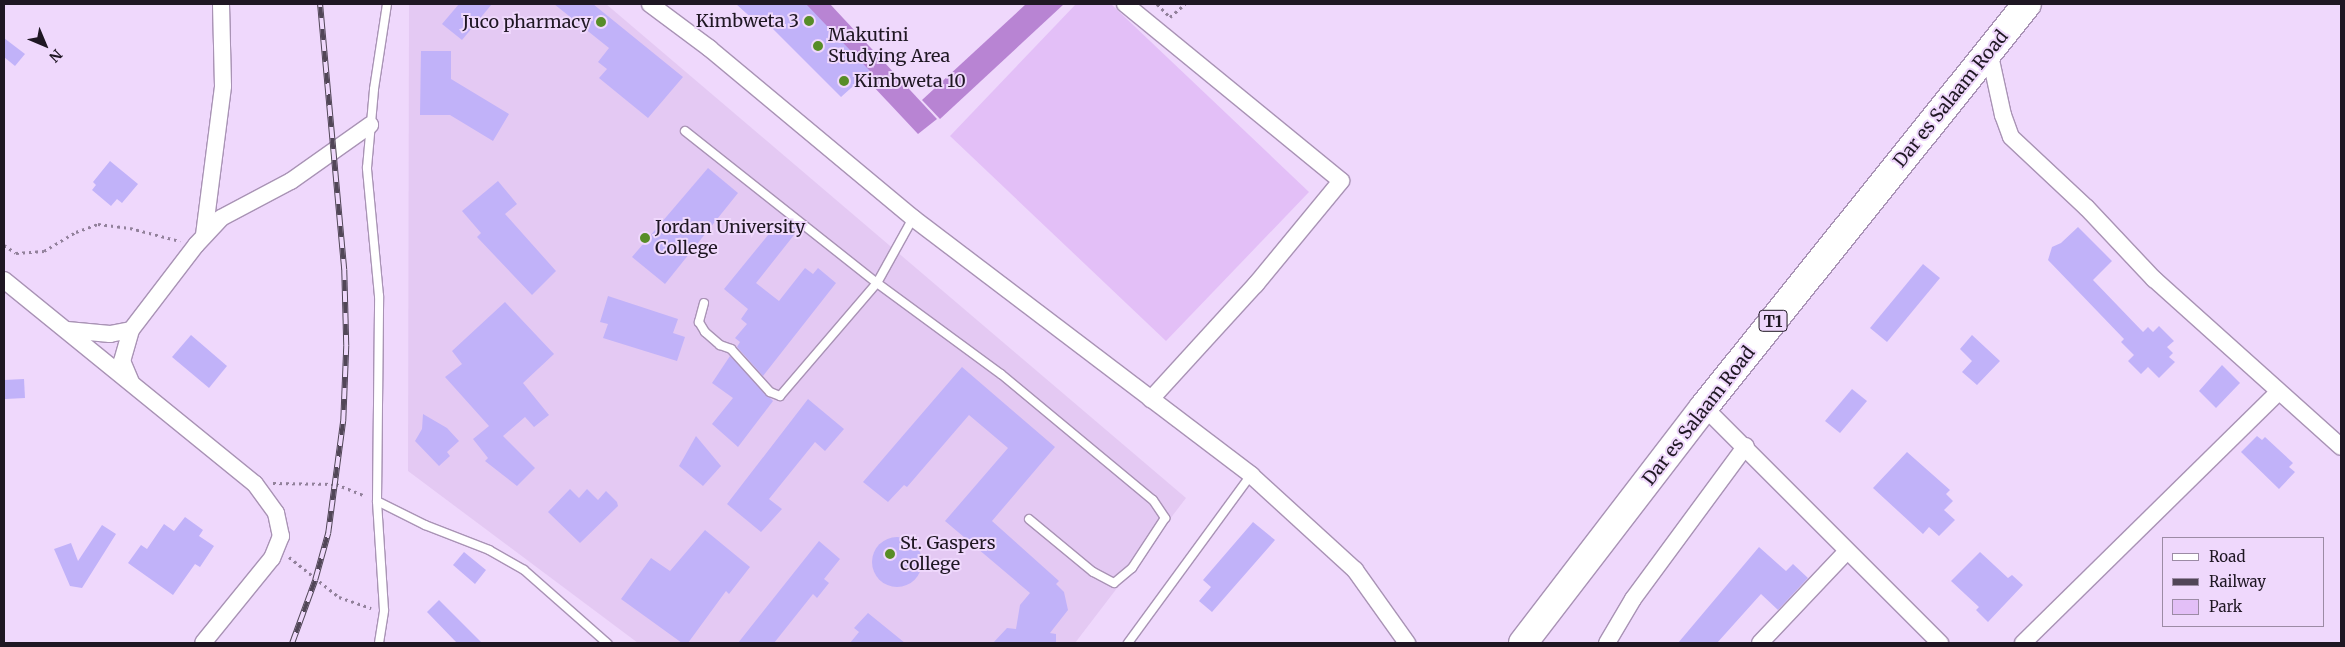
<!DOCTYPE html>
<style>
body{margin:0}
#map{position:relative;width:2345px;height:647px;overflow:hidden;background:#efd8fc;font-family:Merriweather,serif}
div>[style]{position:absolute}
.built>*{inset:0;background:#e4c9f3}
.green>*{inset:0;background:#e3bff7}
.forest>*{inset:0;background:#b884d3}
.building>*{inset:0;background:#c1b2f9}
.round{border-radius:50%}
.path>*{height:3px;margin-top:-1.5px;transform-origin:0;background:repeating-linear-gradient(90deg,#92819b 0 2.5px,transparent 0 6.5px)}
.roads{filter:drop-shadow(1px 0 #a993b5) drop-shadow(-1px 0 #a993b5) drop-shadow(0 1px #a993b5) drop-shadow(0 -1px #a993b5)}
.lane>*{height:8px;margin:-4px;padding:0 4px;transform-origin:4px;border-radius:4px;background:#fff}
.street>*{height:16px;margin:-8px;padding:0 8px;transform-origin:8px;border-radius:8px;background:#fff}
.highway>*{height:28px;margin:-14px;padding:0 14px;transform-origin:14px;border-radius:14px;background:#fff}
.rail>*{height:5.5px;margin-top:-2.75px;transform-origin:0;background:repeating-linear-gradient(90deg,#efd8fc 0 11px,#514657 0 22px);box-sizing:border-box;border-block:1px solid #514657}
.dots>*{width:14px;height:14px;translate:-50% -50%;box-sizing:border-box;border:2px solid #efd8fc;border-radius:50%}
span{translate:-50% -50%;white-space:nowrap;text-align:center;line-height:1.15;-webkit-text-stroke:4px #efd8fc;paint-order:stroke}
.shield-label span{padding:1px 4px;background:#efd8fc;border:1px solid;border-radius:4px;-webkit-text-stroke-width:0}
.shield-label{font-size:16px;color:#1f1723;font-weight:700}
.poi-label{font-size:18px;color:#1f1723}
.right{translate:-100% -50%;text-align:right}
.left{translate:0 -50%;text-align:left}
.street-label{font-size:18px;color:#1f1723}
.frame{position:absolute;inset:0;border:5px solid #1f1723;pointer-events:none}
.legend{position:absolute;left:2162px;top:537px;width:162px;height:90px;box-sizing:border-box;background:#efd8fc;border:1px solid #9c8ba5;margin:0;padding:6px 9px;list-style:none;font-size:15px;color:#1f1723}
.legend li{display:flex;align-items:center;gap:10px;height:25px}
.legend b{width:25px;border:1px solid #9c8ba5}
.north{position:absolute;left:20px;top:20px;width:50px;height:50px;-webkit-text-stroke:4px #efd8fc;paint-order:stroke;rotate:135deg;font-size:14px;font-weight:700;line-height:20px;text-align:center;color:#1f1723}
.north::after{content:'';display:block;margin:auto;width:18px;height:22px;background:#1f1723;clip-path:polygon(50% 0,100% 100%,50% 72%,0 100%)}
</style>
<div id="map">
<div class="built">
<i style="clip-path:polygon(409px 4px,606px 4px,1186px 498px,1075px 643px,638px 643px,408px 471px)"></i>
</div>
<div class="green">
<i style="clip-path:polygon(1076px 4px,1111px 4px,1309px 192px,1166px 341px,950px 136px)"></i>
</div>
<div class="forest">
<i style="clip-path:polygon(796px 4px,830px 4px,937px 119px,918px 134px)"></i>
<i style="clip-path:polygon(1026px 4px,1064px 4px,940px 119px,922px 100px)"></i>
</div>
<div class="building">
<i style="clip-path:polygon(459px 4px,492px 4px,462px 40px,442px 24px)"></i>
<i style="clip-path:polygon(554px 4px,593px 4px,683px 77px,648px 118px,599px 78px,607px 69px,598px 62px,609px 48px)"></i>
<i style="clip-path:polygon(736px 4px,806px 4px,870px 71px,841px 97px,761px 17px,756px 22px)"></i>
<i style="clip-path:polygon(4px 38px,25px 54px,15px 66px,4px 57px)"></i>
<i style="clip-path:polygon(421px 51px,451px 51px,451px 79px,509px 114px,493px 141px,450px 115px,420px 115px)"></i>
<i style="clip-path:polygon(110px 161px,138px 184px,122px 203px,117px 199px,111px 206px,92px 190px,96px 185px,93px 182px)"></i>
<i style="clip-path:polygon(708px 168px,738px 193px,665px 284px,632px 257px)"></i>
<i style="clip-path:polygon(498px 181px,517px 204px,505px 214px,556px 271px,532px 295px,477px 237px,481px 233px,462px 211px)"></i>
<i style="clip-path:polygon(786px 220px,798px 230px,756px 283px,779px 301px,805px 268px,813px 274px,818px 268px,836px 283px,763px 376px,737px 347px,740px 342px,735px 338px,747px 324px,741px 319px,748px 309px,724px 289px,777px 224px)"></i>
<i style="clip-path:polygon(2078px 227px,2112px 261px,2093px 280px,2143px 332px,2148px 327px,2153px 332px,2159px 326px,2174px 341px,2167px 347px,2173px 353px,2169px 357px,2175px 362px,2159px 378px,2148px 367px,2141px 374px,2128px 361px,2134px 355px,2121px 342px,2124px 339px,2048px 260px,2052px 247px,2061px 243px)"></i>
<i style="clip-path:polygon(1923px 264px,1940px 278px,1887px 342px,1870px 328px)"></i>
<i style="clip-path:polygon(608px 296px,678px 319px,673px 333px,685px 337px,677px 361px,603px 338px,608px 324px,600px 322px)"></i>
<i style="clip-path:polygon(505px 302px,554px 354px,523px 383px,549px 415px,534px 427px,525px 417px,503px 436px,535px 468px,517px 486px,485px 461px,488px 458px,473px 439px,489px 426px,445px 377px,462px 364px,452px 351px)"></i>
<i style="clip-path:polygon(191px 335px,227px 366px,209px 388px,172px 357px)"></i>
<i style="clip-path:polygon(1972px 335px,2000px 361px,1977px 385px,1962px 372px,1972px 361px,1960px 349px)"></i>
<i style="clip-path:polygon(730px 356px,773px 401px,738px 447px,712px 424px,733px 398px,712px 383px)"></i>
<i style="clip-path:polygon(2222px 365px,2240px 383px,2216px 408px,2199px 391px)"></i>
<i style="clip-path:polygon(962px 367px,1055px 447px,992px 521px,1059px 581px,1056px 584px,1064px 592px,1068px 610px,1050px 633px,1056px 634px,1056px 643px,993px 643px,1007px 628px,1016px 629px,1020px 605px,1030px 593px,945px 521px,1008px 448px,969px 415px,907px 487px,904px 485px,888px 502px,863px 482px)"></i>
<i style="clip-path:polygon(24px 379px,25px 398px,5px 399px,4px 380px)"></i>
<i style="clip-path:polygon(1852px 389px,1867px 401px,1840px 433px,1825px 421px)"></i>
<i style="clip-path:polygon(808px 399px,844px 429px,825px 451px,815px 442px,769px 499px,782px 509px,761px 532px,727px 504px)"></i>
<i style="clip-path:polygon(423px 414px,447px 428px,459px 441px,447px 452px,450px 456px,439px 466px,415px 441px,422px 429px)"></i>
<i style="clip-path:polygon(696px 436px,721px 466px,703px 486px,679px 466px)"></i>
<i style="clip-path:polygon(2257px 436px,2262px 440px,2265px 437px,2293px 463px,2289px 467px,2295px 472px,2279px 489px,2241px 452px)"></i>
<i style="clip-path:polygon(1907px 452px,1950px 490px,1946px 494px,1953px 501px,1944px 510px,1955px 520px,1939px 536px,1929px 527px,1923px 534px,1873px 488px)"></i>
<i style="clip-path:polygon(570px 489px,579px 498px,587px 489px,598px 500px,606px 491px,617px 502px,618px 506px,580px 543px,548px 512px)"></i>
<i style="clip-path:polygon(185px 517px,203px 530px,199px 536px,214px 546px,200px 567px,195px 564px,173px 595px,128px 563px,141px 545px,147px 549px,164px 524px,174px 531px)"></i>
<i style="clip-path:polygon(1253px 522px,1275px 540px,1212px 612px,1199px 601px,1211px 587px,1203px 580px)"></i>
<i style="clip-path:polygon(102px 525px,116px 534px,82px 588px,70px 586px,54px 549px,71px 543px,78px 561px)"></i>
<i style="clip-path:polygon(705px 530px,750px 567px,729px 594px,726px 591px,688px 643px,682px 643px,621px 599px,651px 558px,670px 571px)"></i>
<i class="round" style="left:872px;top:537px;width:50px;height:50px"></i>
<i style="clip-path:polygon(819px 541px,840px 559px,824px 579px,829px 583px,817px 598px,813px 594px,774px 643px,738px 643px)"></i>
<i style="clip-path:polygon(1759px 547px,1786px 571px,1793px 564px,1808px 578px,1778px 610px,1761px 594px,1717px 643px,1678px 643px)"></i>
<i style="clip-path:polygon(464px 552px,486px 570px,475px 584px,453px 565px)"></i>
<i style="clip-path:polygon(1980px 552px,2008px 578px,2012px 575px,2023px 585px,1988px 622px,1976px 610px,1979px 607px,1951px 581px)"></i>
<i style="clip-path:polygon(439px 600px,482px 643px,457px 643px,427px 612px)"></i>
<i style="clip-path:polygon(868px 613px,905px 643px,850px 643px,859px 632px,854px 628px)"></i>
</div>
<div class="path">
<i style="left:1157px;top:4px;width:18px;rotate:45deg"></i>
<i style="left:1170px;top:17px;width:20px;rotate:-41deg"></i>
<i style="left:4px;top:245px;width:14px;rotate:34deg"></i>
<i style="left:16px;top:253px;width:28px;rotate:-4deg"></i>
<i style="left:44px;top:251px;width:37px;rotate:-31deg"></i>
<i style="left:76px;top:232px;width:23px;rotate:-20deg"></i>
<i style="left:98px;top:224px;width:32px;rotate:7deg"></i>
<i style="left:130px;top:228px;width:52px;rotate:14.6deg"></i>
<i style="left:273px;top:483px;width:63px;rotate:0.9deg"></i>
<i style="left:336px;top:484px;width:31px;rotate:22deg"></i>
<i style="left:289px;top:557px;width:64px;rotate:38.7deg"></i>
<i style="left:339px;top:597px;width:34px;rotate:19deg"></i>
</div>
<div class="roads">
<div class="lane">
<i style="left:685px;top:131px;width:245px;rotate:38.4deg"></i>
<i style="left:877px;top:283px;width:154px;rotate:36.3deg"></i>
<i style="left:1001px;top:374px;width:197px;rotate:39.7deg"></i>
<i style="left:1153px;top:500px;width:22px;rotate:56deg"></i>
<i style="left:1165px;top:518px;width:60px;rotate:123.4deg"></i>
<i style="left:1132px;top:568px;width:23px;rotate:140deg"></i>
<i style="left:1114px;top:583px;width:24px;rotate:-152deg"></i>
<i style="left:1093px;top:572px;width:83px;rotate:-140.4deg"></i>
<i style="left:704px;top:303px;width:20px;rotate:105deg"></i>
<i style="left:699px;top:322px;width:12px;rotate:59deg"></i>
<i style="left:705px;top:332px;width:20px;rotate:41deg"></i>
<i style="left:720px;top:345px;width:12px;rotate:20deg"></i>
<i style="left:731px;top:349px;width:58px;rotate:47.8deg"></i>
<i style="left:770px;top:392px;width:11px;rotate:22deg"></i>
<i style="left:780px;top:396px;width:149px;rotate:-49.4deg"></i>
<i style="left:877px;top:283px;width:74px;rotate:-61deg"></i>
<i style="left:377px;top:501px;width:54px;rotate:26.6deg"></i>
<i style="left:425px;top:525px;width:69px;rotate:21.3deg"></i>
<i style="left:489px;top:550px;width:40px;rotate:29.7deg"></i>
<i style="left:524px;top:570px;width:111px;rotate:41.3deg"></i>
<i style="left:379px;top:643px;width:33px;rotate:-81deg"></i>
<i style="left:384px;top:610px;width:109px;rotate:-93.7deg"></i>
<i style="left:377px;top:501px;width:205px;rotate:-89.4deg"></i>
<i style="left:379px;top:296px;width:129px;rotate:-95.4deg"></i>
<i style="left:367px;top:168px;width:79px;rotate:-84.9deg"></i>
<i style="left:374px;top:89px;width:86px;rotate:-81.3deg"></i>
<i style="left:1128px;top:643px;width:208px;rotate:-53.8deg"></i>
</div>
<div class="street">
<i style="left:650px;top:4px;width:74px;rotate:36.7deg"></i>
<i style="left:709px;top:48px;width:266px;rotate:39.8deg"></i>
<i style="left:913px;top:218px;width:425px;rotate:37.2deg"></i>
<i style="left:1251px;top:475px;width:141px;rotate:42.4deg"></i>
<i style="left:1355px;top:570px;width:90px;rotate:54.5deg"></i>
<i style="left:1125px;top:4px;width:279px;rotate:39.3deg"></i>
<i style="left:1341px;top:181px;width:134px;rotate:129.5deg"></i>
<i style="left:1256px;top:284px;width:156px;rotate:132.4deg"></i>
<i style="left:1989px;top:51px;width:66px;rotate:77.7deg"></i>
<i style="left:2003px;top:115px;width:23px;rotate:70deg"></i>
<i style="left:2011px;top:137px;width:104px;rotate:43.1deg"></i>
<i style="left:2087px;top:208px;width:98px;rotate:46.7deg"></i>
<i style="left:2154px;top:279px;width:251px;rotate:41.9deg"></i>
<i style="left:204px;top:235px;width:150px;rotate:-82.7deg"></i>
<i style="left:223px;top:86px;width:82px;rotate:-91.4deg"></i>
<i style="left:4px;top:280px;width:323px;rotate:39.1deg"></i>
<i style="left:255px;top:484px;width:36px;rotate:54deg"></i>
<i style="left:276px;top:513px;width:24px;rotate:78deg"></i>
<i style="left:281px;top:536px;width:24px;rotate:112deg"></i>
<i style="left:272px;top:558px;width:109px;rotate:129.1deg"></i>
<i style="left:67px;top:330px;width:43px;rotate:5.3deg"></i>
<i style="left:110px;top:334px;width:21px;rotate:-11deg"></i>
<i style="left:131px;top:330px;width:107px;rotate:-52.6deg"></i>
<i style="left:196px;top:245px;width:37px;rotate:-47deg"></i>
<i style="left:221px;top:218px;width:79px;rotate:-27.9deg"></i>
<i style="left:291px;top:181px;width:97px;rotate:-35.3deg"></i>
<i style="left:131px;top:330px;width:32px;rotate:106deg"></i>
<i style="left:122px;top:361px;width:23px;rotate:67deg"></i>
<i style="left:1704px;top:407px;width:334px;rotate:45deg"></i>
<i style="left:1607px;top:643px;width:51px;rotate:-59.4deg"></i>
<i style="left:1633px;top:599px;width:190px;rotate:-53.6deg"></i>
<i style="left:1760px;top:643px;width:125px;rotate:-46.6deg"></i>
<i style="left:2023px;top:643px;width:358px;rotate:-44.5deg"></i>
</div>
<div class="highway">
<i style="left:1523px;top:643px;width:297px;rotate:-52.5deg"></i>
<i style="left:1704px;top:407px;width:516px;rotate:-51.29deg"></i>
</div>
</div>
<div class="rail">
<i style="left:292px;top:643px;width:67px;rotate:-69.9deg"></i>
<i style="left:315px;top:580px;width:49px;rotate:-74.5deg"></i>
<i style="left:328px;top:533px;width:113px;rotate:-82.4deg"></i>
<i style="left:343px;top:421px;width:75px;rotate:-87.7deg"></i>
<i style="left:346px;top:346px;width:76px;rotate:-91.5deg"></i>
<i style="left:344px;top:270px;width:267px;rotate:-95.2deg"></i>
</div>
<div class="dots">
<i style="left:809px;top:21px;background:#578d27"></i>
<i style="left:601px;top:22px;background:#578d27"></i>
<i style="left:818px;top:46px;background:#578d27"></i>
<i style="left:844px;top:81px;background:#578d27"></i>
<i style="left:645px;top:238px;background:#578d27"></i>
<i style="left:890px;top:554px;background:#578d27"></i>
</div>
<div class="shield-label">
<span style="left:1773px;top:321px">T1</span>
</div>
<div class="poi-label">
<span class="right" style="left:799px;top:21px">Kimbweta 3</span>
<span class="right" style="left:591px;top:22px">Juco pharmacy</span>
<span class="left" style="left:828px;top:46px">Makutini<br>Studying Area</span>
<span class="left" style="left:854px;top:81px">Kimbweta 10</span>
<span class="left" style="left:655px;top:238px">Jordan University<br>College</span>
<span class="left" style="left:900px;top:554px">St. Gaspers<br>college</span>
</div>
<div class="street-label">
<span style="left:1951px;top:99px;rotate:-51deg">Dar es Salaam Road</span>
<span style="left:1699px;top:416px;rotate:-52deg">Dar es Salaam Road</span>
</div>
<div class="frame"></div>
<ul class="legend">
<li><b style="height:6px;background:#fff"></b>Road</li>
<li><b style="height:6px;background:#514657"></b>Railway</li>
<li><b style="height:14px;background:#e3bff7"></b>Park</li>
</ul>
<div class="north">N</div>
</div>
